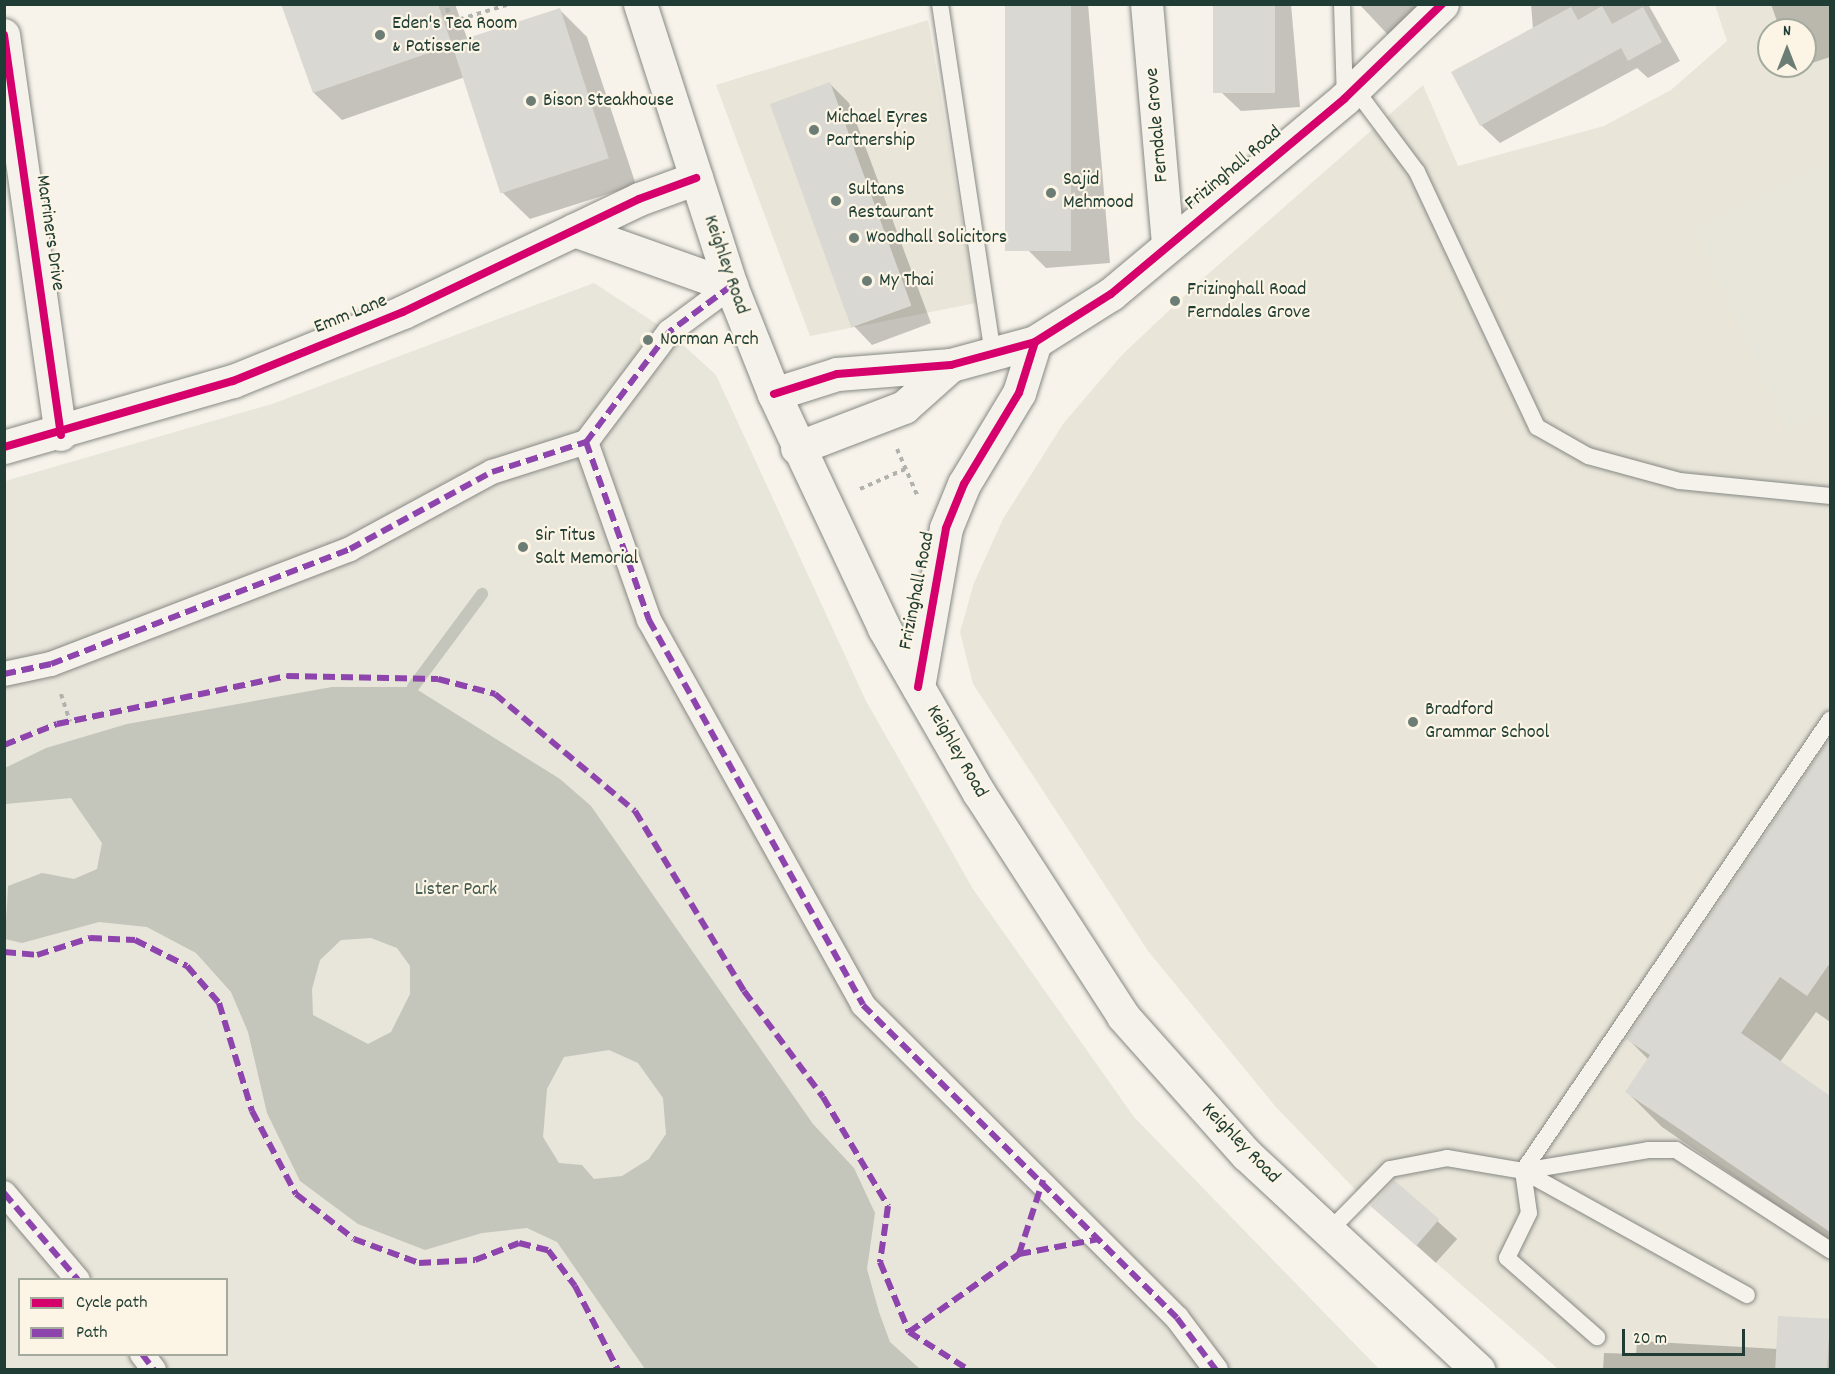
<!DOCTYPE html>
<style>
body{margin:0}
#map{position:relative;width:1835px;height:1374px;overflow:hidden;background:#f7f3ea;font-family:Dekko,sans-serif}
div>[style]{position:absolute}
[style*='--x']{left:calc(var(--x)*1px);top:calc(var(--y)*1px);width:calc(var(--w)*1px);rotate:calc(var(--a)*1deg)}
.built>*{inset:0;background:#e9e5d9}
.green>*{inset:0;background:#e8e5da}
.water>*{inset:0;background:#c4c6bb}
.shadow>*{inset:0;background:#0003;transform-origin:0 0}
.stream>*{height:12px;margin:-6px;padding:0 6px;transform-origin:6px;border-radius:6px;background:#c4c6bb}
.building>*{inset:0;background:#dad8d2;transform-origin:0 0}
.path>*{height:4px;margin-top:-2px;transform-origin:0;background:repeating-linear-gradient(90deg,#b0b2ad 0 4.5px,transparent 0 9px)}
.roads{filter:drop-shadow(0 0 2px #868984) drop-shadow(0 0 2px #868984)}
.service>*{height:16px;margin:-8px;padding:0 8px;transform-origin:8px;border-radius:8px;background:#f5f2ec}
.pedestrian>*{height:24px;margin:-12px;padding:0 12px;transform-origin:12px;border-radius:12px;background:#f5f2ec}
.minor>*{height:32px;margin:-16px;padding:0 16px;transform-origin:16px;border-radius:16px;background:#f5f2ec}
.tertiary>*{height:33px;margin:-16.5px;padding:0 16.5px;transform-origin:16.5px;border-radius:16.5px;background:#f5f2ec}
.trunk>*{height:33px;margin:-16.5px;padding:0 16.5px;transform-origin:16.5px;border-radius:16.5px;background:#f5f2ec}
.quiet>*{height:6px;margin-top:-3px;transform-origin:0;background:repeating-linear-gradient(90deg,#8e44ad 0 12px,transparent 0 18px)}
.cycleway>*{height:8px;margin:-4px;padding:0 4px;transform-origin:4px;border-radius:4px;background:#d6006c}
.dots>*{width:16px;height:16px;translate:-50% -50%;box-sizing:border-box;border:3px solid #fcf5e5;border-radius:50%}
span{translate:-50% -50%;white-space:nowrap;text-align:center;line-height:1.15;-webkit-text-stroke:4.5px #fcf5e5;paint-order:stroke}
.poi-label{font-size:20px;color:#1f3d34}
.left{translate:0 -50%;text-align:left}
.street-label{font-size:20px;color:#1f3d34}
.park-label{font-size:20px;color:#455c52}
.frame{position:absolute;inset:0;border:6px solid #1f3d34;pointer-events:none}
.legend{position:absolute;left:18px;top:1278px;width:210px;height:78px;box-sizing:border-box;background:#fcf5e5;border:2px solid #a4ab9e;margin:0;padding:8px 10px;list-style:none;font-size:18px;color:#1f3d34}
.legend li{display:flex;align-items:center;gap:12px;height:30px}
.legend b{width:30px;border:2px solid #a4ab9e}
.north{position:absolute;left:1757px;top:18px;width:60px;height:60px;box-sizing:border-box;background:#fcf5e5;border:2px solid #a4ab9e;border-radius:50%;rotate:0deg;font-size:16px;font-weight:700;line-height:24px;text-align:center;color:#1f3d34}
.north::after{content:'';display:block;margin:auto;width:21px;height:27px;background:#6b7d74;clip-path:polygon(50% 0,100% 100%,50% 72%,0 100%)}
.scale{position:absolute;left:1622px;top:1329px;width:123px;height:27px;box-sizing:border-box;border:3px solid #1f3d34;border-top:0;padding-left:8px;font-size:18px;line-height:21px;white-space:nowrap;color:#1f3d34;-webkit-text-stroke:4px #fcf5e5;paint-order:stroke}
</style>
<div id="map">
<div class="built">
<i style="clip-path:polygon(evenodd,1715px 5px,1830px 5px,1830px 1369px,1558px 1369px,1371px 1206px,1275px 1106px,1148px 951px,973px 684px,960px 632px,974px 583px,1003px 519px,1063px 424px,1121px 356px,1199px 282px,1423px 85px,1458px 166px,1604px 126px,1671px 90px,1727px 41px,1715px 5px,1769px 30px,1805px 30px,1805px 66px,1769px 66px,1769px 30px)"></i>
<i style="clip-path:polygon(928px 20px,976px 303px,810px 336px,716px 85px)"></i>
</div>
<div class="green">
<i style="clip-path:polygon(1830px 164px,1830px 412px,1787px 432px,1694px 227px)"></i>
<i style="clip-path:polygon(evenodd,594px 283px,669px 332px,716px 375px,866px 701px,973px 889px,1134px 1117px,1379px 1369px,5px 1370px,5px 481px,272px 404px,594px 283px,20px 1280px,226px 1280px,226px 1354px,20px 1354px,20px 1280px)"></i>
</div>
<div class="water">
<i style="clip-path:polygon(evenodd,332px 687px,413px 687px,560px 779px,591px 806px,813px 1124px,854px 1168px,875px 1213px,867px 1269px,879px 1312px,890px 1342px,920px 1369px,645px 1369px,557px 1242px,527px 1228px,482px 1233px,425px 1250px,358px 1224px,300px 1181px,267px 1113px,248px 1032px,231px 992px,196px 953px,147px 927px,99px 922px,22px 943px,5px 939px,8px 886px,42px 873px,74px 879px,97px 869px,102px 843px,71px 798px,5px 804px,5px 768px,46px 748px,127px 724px,332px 687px,371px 938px,397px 948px,410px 966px,410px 994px,391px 1032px,368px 1044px,313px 1015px,312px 989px,320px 960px,341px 940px,371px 938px,332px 687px,609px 1050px,638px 1063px,663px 1098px,666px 1134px,649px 1159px,622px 1176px,594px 1179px,582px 1165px,559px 1163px,543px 1137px,547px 1089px,564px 1057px,609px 1050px)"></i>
</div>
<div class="shadow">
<i style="clip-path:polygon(283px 4px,455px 4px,468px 41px,560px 10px,587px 37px,636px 185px,530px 219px,502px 192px,465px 77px,342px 120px,314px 93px)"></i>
<i style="clip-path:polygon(1007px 4px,1088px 4px,1110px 263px,1046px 268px,1027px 249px)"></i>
<i style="clip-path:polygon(1215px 4px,1291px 4px,1300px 107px,1241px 111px,1222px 93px)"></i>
<i style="clip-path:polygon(1359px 4px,1422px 4px,1391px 38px)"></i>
<i style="clip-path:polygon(1531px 4px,1648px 4px,1680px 61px,1648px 78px,1637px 68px,1500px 143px,1481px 125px,1533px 29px)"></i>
<i style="clip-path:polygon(1771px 4px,1830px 4px,1830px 57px,1809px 64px,1805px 30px,1780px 30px)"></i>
<i style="clip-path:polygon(830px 84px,849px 103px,931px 323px,872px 345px,854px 326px,772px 106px)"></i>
<i style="clip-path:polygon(1830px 738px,1830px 1022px,1816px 1012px,1780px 1062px,1830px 1098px,1830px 1242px,1662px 1127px,1627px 1092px,1649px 1060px,1628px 1039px)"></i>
<i style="left:1394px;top:1182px;width:85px;height:32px;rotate:42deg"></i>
<i style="clip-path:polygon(1780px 1318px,1830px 1321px,1830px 1370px,1603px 1370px,1604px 1353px,1636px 1354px,1637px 1341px,1778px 1349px)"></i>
</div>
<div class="stream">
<i style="--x:413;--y:687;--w:116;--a:-53.4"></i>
</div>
<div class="building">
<i style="clip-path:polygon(281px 4px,438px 4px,452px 45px,313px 93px)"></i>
<i style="left:1005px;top:4px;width:66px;height:247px"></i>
<i style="left:1213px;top:4px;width:62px;height:89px"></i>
<i style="clip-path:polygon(1602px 6px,1612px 24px,1643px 7px,1662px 42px,1628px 61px,1621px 48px,1480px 126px,1451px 72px,1571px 7px,1578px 20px)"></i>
<i style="left:560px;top:8px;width:158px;height:114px;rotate:72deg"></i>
<i style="left:830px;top:82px;width:238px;height:64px;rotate:70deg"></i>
<i style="clip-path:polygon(1830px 738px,1830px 963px,1807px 996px,1780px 977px,1741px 1033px,1830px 1096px,1830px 1232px,1625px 1092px,1650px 1055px,1626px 1039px)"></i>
<i style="left:1394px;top:1180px;width:60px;height:35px;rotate:41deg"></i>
<i style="left:1778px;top:1316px;width:52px;height:54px;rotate:3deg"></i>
</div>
<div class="path">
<i style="--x:446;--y:4;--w:11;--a:0"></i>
<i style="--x:447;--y:8;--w:15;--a:74"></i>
<i style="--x:451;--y:22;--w:62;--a:-17"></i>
<i style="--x:897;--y:449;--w:52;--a:66.4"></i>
<i style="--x:860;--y:489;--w:49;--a:-24"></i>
<i style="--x:61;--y:694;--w:29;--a:72"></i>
</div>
<div class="roads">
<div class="service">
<i style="--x:940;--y:4;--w:355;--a:81.4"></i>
<i style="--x:1342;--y:4;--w:93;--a:88.2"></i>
<i style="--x:1355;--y:89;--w:104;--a:53.2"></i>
<i style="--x:1417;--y:172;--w:282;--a:64.8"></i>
<i style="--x:1537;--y:427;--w:59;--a:29.6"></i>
<i style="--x:1588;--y:456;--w:95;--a:15.2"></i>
<i style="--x:1680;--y:481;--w:151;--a:5.7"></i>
<i style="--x:1523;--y:1171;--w:127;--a:-9.5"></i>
<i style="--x:1648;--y:1150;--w:28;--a:0"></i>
<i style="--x:1676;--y:1150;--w:184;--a:33"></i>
<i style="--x:1523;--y:1171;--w:256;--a:29"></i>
<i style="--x:1523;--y:1171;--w:42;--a:81.9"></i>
<i style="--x:1529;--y:1213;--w:50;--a:116.1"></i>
<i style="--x:1507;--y:1258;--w:120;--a:41.3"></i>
<i style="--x:1329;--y:1231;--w:87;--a:-45.5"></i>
<i style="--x:1390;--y:1169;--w:58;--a:-10.9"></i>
<i style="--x:1447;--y:1158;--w:77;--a:9.7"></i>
<i style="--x:1523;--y:1171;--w:546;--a:-55.76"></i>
</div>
<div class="pedestrian">
<i style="--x:731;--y:286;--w:77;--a:143.4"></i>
<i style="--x:669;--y:332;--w:138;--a:127"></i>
<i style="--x:586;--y:442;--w:189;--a:70.5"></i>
<i style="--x:649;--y:620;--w:440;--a:60.9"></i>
<i style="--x:863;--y:1005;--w:443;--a:44.9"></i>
<i style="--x:1177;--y:1318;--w:65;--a:53.1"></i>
<i style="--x:4;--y:674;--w:48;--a:-12"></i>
<i style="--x:51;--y:664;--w:320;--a:-21"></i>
<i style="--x:350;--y:549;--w:162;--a:-28.5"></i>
<i style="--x:492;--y:472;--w:99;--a:-17.7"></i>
<i style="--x:4;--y:1193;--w:114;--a:49.6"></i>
<i style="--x:142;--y:1354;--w:20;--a:53"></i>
</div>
<div class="minor">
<i style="--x:1147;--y:4;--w:243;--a:85"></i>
<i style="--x:4;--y:35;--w:404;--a:81.9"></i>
</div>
<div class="tertiary">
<i style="--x:774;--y:394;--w:66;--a:-17.6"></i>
<i style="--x:837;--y:374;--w:114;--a:-4.5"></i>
<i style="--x:951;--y:365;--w:87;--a:-15.3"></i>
<i style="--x:1035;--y:342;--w:90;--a:-32.3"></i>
<i style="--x:1111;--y:294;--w:305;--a:-39.9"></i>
<i style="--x:1345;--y:98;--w:135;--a:-44.1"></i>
<i style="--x:4;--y:447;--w:238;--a:-16.1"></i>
<i style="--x:233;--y:381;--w:183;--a:-22.1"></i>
<i style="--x:403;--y:312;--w:262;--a:-25.6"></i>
<i style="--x:639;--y:199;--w:61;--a:-20.2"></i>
<i style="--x:797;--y:448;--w:115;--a:-21"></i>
<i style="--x:904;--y:407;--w:63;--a:-41.8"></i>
<i style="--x:918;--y:687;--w:161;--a:-80"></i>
<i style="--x:946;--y:528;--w:48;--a:-67.8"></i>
<i style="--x:964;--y:484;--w:106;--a:-58.9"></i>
<i style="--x:1019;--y:393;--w:53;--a:-72.6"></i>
</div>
<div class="trunk">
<i style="--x:640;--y:4;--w:296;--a:72.1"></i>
<i style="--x:731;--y:286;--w:116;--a:68.3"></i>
<i style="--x:774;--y:394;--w:259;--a:64.8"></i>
<i style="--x:884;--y:628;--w:190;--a:60.1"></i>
<i style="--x:979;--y:793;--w:265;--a:57.1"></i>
<i style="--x:1123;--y:1016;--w:186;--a:48.3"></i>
<i style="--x:1247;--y:1155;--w:316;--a:42.9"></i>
<i style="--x:574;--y:230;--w:167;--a:19.6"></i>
</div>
</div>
<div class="quiet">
<i style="--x:731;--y:286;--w:77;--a:143.4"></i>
<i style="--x:669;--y:332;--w:138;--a:127"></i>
<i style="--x:586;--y:442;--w:189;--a:70.5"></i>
<i style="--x:649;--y:620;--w:440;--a:60.9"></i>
<i style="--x:863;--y:1005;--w:443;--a:44.9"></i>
<i style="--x:1177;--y:1318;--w:65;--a:53.1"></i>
<i style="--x:4;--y:674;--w:48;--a:-12"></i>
<i style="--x:51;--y:664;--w:320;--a:-21"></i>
<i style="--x:350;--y:549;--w:162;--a:-28.5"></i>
<i style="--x:492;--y:472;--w:99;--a:-17.7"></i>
<i style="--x:4;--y:745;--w:57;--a:-21.6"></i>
<i style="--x:57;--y:724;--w:235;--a:-11.8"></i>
<i style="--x:287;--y:676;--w:151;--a:1.1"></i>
<i style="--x:438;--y:679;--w:59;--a:14.7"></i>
<i style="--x:495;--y:694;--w:182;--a:39.9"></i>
<i style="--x:635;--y:811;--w:210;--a:58.8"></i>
<i style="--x:744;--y:991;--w:132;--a:53.3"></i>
<i style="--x:823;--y:1097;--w:127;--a:59.2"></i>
<i style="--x:888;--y:1206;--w:57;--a:98.1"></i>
<i style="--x:880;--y:1262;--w:76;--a:67.5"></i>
<i style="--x:909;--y:1332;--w:71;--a:32.3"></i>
<i style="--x:4;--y:952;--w:33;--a:5"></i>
<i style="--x:37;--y:955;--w:56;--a:-17.8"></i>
<i style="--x:90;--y:938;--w:45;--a:2.5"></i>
<i style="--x:135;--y:940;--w:58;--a:26.6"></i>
<i style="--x:187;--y:966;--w:49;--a:49.1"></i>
<i style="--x:219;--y:1003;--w:113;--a:73"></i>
<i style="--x:252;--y:1111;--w:94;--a:62.1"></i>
<i style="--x:296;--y:1194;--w:73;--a:37.8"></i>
<i style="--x:354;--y:1239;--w:69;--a:20.3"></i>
<i style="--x:419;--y:1263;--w:56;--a:-3.1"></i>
<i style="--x:475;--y:1260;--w:47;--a:-21.1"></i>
<i style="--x:519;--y:1243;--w:30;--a:14"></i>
<i style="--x:548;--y:1250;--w:45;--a:53.1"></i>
<i style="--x:575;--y:1286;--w:94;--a:62.9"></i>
<i style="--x:4;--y:1193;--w:114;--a:49.6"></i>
<i style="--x:1019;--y:1254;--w:81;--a:-10.6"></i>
<i style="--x:909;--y:1332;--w:135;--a:-35.3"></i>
<i style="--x:1019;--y:1254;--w:78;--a:-72"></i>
<i style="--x:142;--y:1354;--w:20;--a:53"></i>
</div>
<div class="cycleway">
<i style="--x:4;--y:35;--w:404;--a:81.9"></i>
<i style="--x:774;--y:394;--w:66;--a:-17.6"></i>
<i style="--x:837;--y:374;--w:114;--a:-4.5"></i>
<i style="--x:951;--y:365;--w:87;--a:-15.3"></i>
<i style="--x:1035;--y:342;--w:90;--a:-32.3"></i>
<i style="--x:1111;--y:294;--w:305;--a:-39.9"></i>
<i style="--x:1345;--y:98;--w:135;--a:-44.1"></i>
<i style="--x:4;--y:447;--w:238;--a:-16.1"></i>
<i style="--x:233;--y:381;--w:183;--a:-22.1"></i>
<i style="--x:403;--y:312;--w:262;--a:-25.6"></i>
<i style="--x:639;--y:199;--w:61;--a:-20.2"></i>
<i style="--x:918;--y:687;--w:161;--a:-80"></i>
<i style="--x:946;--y:528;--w:48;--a:-67.8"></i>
<i style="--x:964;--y:484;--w:106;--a:-58.9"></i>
<i style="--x:1019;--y:393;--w:53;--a:-72.6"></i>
</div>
<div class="dots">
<i style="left:380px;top:35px;background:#6b7d74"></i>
<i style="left:531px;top:101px;background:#6b7d74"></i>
<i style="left:814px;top:130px;background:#6b7d74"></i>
<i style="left:1051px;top:193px;background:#6b7d74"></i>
<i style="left:836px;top:201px;background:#6b7d74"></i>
<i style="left:854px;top:238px;background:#6b7d74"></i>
<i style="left:867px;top:281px;background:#6b7d74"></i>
<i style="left:1175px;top:301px;background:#6b7d74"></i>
<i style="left:648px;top:340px;background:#6b7d74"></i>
<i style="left:523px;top:547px;background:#6b7d74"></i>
<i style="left:1413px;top:722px;background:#6b7d74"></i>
</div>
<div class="poi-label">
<span class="left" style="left:392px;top:36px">Eden's Tea Room<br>&amp; Patisserie</span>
<span class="left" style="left:543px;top:101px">Bison Steakhouse</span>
<span class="left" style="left:826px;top:130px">Michael Eyres<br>Partnership</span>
<span class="left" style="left:1063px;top:192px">Sajid<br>Mehmood</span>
<span class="left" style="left:848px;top:202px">Sultans<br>Restaurant</span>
<span class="left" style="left:866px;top:238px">Woodhall Solicitors</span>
<span class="left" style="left:879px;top:281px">My Thai</span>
<span class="left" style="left:1187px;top:302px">Frizinghall Road<br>Ferndales Grove</span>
<span class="left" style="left:660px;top:340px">Norman Arch</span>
<span class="left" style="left:535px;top:548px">Sir Titus<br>Salt Memorial</span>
<span class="left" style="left:1425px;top:722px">Bradford<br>Grammar School</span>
</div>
<div class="street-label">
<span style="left:1158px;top:125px;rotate:-95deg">Ferndale Grove</span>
<span style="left:1234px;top:169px;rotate:-40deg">Frizinghall Road</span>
<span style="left:49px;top:233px;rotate:82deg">Marriners Drive</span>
<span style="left:725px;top:265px;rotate:71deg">Keighley Road</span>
<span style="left:351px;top:315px;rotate:-22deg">Emm Lane</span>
<span style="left:918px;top:591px;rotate:-79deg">Frizinghall Road</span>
<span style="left:956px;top:752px;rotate:60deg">Keighley Road</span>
<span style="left:1240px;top:1144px;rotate:46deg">Keighley Road</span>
</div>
<div class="park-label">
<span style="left:456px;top:890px">Lister Park</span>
</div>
<div class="frame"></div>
<ul class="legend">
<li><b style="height:8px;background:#d6006c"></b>Cycle path</li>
<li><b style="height:8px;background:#8e44ad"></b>Path</li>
</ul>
<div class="north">N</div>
<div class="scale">20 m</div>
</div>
